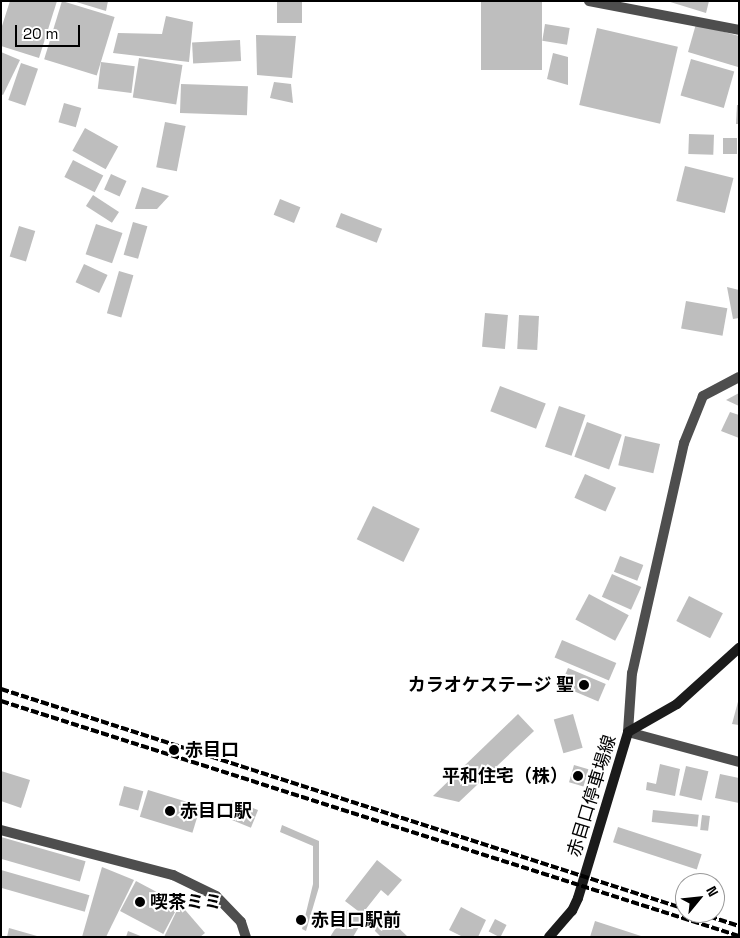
<!DOCTYPE html>
<meta charset="utf-8">
<style>
body{margin:0}
#map{position:relative;width:740px;height:938px;overflow:hidden;background:#fff;font-family:"Space Grotesk","Noto Sans JP",sans-serif}
div>[style]{position:absolute}
[style*='--x']{left:calc(var(--x)*1px);top:calc(var(--y)*1px);width:calc(var(--w)*1px);rotate:calc(var(--a)*1deg)}
.building>*{inset:0;background:#bebebe;transform-origin:0 0}
.street>*{height:10px;margin:-5px;padding:0 5px;transform-origin:5px;border-radius:5px;background:#4e4e4e}
.secondary>*{height:10px;margin:-5px;padding:0 5px;transform-origin:5px;border-radius:5px;background:#1b1b1b}
.rail>*{height:4px;margin-top:-2px;transform-origin:0;background:repeating-linear-gradient(90deg,#000 0 8px,transparent 0 10.5px)}
.dots>*{width:14px;height:14px;translate:-50% -50%;box-sizing:border-box;border:2px solid #fff;border-radius:50%}
span{translate:-50% -50%;white-space:nowrap;text-align:center;line-height:1.15;-webkit-text-stroke:4px #fff;paint-order:stroke}
.poi-label{font-size:18px;color:#000;font-weight:700}
.right{translate:-100% -50%;text-align:right}
.left{translate:0 -50%;text-align:left}
.street-label{font-size:18px;color:#000}
.frame{position:absolute;inset:0;border:2px solid #000;pointer-events:none}
.north{position:absolute;left:675px;top:873px;width:50px;height:50px;box-sizing:border-box;background:#fff;border:1px solid #999;border-radius:50%;rotate:62deg;font-size:14px;font-weight:700;line-height:20px;text-align:center;color:#000}
.north::after{content:'';display:block;margin:auto;width:18px;height:22px;background:#000;clip-path:polygon(50% 0,100% 100%,50% 72%,0 100%)}
.scale{position:absolute;left:15px;top:25px;width:65px;height:22px;box-sizing:border-box;border:2px solid #000;border-top:0;padding-left:6px;font-size:15px;line-height:18px;white-space:nowrap;color:#000;-webkit-text-stroke:4px #fff;paint-order:stroke}
</style>
<div id="map">
<div class="building">
<i style="clip-path:polygon(10px 1px,57px 1px,39px 58px,1px 46px,1px 29px)"></i>
<i style="left:62px;top:1px;width:55px;height:61px;rotate:17deg"></i>
<i style="clip-path:polygon(73px 1px,108px 1px,106px 11px)"></i>
<i style="left:277px;top:1px;width:25px;height:22px"></i>
<i style="left:481px;top:1px;width:61px;height:69px"></i>
<i style="clip-path:polygon(667px 1px,709px 1px,706px 13px)"></i>
<i style="clip-path:polygon(166px 16px,193px 22px,189px 62px,113px 53px,118px 33px,162px 34px)"></i>
<i style="left:545px;top:24px;width:25px;height:17px;rotate:9deg"></i>
<i style="clip-path:polygon(696px 24px,739px 36px,738px 67px,688px 52px)"></i>
<i style="left:597px;top:28px;width:83px;height:79px;rotate:13deg"></i>
<i style="clip-path:polygon(256px 35px,296px 36px,292px 78px,257px 75px)"></i>
<i style="left:240px;top:40px;width:21px;height:48px;rotate:87deg"></i>
<i style="clip-path:polygon(1px 52px,20px 60px,3px 95px,1px 94px)"></i>
<i style="clip-path:polygon(553px 53px,568px 57px,568px 85px,547px 79px)"></i>
<i style="left:139px;top:58px;width:44px;height:40px;rotate:9deg"></i>
<i style="left:691px;top:59px;width:45px;height:38px;rotate:16deg"></i>
<i style="left:101px;top:62px;width:34px;height:27px;rotate:7deg"></i>
<i style="left:21px;top:63px;width:18px;height:39px;rotate:19deg"></i>
<i style="clip-path:polygon(274px 82px,291px 84px,293px 103px,270px 98px)"></i>
<i style="left:181px;top:84px;width:67px;height:29px;rotate:2deg"></i>
<i style="left:64px;top:103px;width:18px;height:20px;rotate:16deg"></i>
<i style="clip-path:polygon(737px 105px,739px 105px,739px 124px,736px 124px)"></i>
<i style="left:165px;top:122px;width:21px;height:46px;rotate:11deg"></i>
<i style="left:85px;top:128px;width:38px;height:26px;rotate:29deg"></i>
<i style="left:689px;top:134px;width:25px;height:20px;rotate:2deg"></i>
<i style="left:723px;top:138px;width:14px;height:16px"></i>
<i style="left:73px;top:160px;width:34px;height:19px;rotate:27deg"></i>
<i style="left:685px;top:166px;width:50px;height:36px;rotate:14deg"></i>
<i style="left:111px;top:174px;width:17px;height:17px;rotate:24deg"></i>
<i style="clip-path:polygon(142px 187px,169px 196px,157px 209px,135px 209px)"></i>
<i style="left:93px;top:195px;width:31px;height:13px;rotate:33deg"></i>
<i style="left:280px;top:199px;width:22px;height:17px;rotate:22deg"></i>
<i style="left:341px;top:213px;width:44px;height:15px;rotate:21deg"></i>
<i style="left:133px;top:222px;width:15px;height:34px;rotate:16deg"></i>
<i style="left:96px;top:224px;width:28px;height:32px;rotate:19deg"></i>
<i style="left:19px;top:226px;width:17px;height:32px;rotate:17deg"></i>
<i style="left:84px;top:264px;width:26px;height:20px;rotate:25deg"></i>
<i style="left:119px;top:271px;width:15px;height:44px;rotate:16deg"></i>
<i style="clip-path:polygon(727px 287px,739px 290px,739px 318px,733px 319px)"></i>
<i style="left:686px;top:301px;width:42px;height:28px;rotate:10deg"></i>
<i style="left:485px;top:313px;width:23px;height:34px;rotate:5deg"></i>
<i style="left:519px;top:315px;width:20px;height:34px;rotate:3deg"></i>
<i style="left:500px;top:386px;width:49px;height:27px;rotate:21deg"></i>
<i style="clip-path:polygon(739px 393px,739px 406px,726px 400px)"></i>
<i style="left:559px;top:406px;width:28px;height:43px;rotate:19deg"></i>
<i style="clip-path:polygon(730px 412px,739px 415px,739px 438px,721px 431px)"></i>
<i style="left:587px;top:422px;width:37px;height:37px;rotate:20deg"></i>
<i style="left:625px;top:436px;width:36px;height:30px;rotate:13deg"></i>
<i style="left:585px;top:474px;width:34px;height:26px;rotate:24deg"></i>
<i style="left:373px;top:506px;width:52px;height:37px;rotate:26deg"></i>
<i style="left:620px;top:556px;width:25px;height:17px;rotate:21deg"></i>
<i style="left:612px;top:574px;width:32px;height:25px;rotate:24deg"></i>
<i style="left:589px;top:594px;width:45px;height:29px;rotate:28deg"></i>
<i style="left:689px;top:596px;width:38px;height:28px;rotate:27deg"></i>
<i style="left:562px;top:640px;width:59px;height:19px;rotate:23deg"></i>
<i style="left:568px;top:668px;width:41px;height:19px;rotate:23deg"></i>
<i style="clip-path:polygon(739px 698px,739px 725px,732px 724px)"></i>
<i style="clip-path:polygon(518px 714px,534px 731px,459px 802px,433px 796px)"></i>
<i style="left:573px;top:714px;width:35px;height:20px;rotate:74deg"></i>
<i style="clip-path:polygon(660px 764px,680px 769px,675px 796px,646px 790px,647px 782px,656px 784px)"></i>
<i style="left:574px;top:765px;width:15px;height:18px;rotate:16deg"></i>
<i style="left:686px;top:766px;width:23px;height:30px;rotate:13deg"></i>
<i style="clip-path:polygon(1px 771px,30px 780px,21px 808px,1px 801px)"></i>
<i style="clip-path:polygon(720px 774px,739px 778px,739px 803px,715px 798px)"></i>
<i style="left:124px;top:786px;width:20px;height:20px;rotate:15deg"></i>
<i style="left:148px;top:790px;width:55px;height:28px;rotate:17deg"></i>
<i style="left:233px;top:800px;width:27px;height:19px;rotate:22deg"></i>
<i style="left:653px;top:810px;width:46px;height:12px;rotate:6deg"></i>
<i style="left:702px;top:815px;width:8px;height:15px;rotate:7deg"></i>
<i style="clip-path:polygon(282px 825px,319px 841px,319px 887px,306px 931px,302px 929px,313px 884px,313px 846px,280px 832px)"></i>
<i style="left:618px;top:827px;width:88px;height:16px;rotate:18deg"></i>
<i style="left:1px;top:837px;width:88px;height:21px;rotate:16deg"></i>
<i style="clip-path:polygon(377px 860px,402px 880px,388px 896px,381px 890px,362px 914px,345px 901px)"></i>
<i style="clip-path:polygon(102px 867px,134px 880px,106px 937px,82px 937px)"></i>
<i style="left:1px;top:870px;width:92px;height:17px;rotate:16deg"></i>
<i style="left:136px;top:881px;width:49px;height:34px;rotate:28deg"></i>
<i style="clip-path:polygon(180px 904px,205px 933px,200px 937px,164px 937px)"></i>
<i style="clip-path:polygon(461px 907px,486px 920px,478px 937px,463px 937px,449px 930px)"></i>
<i style="clip-path:polygon(347px 910px,363px 920px,353px 937px,330px 937px)"></i>
<i style="clip-path:polygon(386px 916px,408px 937px,381px 937px,374px 930px)"></i>
<i style="left:495px;top:919px;width:13px;height:14px;rotate:27deg"></i>
<i style="clip-path:polygon(595px 921px,641px 936px,640px 937px,590px 937px)"></i>
<i style="clip-path:polygon(9px 928px,37px 936px,37px 937px,7px 937px)"></i>
<i style="clip-path:polygon(128px 931px,143px 937px,126px 937px)"></i>
</div>
<div class="street">
<i style="--x:589;--y:1;--w:153;--a:10.9"></i>
<i style="--x:739;--y:377;--w:41;--a:152.2"></i>
<i style="--x:703;--y:396;--w:51;--a:112"></i>
<i style="--x:684;--y:443;--w:236;--a:102.7"></i>
<i style="--x:632;--y:673;--w:59;--a:93.9"></i>
<i style="--x:628;--y:732;--w:115;--a:15.1"></i>
<i style="--x:1;--y:830;--w:178;--a:14.7"></i>
<i style="--x:173;--y:875;--w:48;--a:26"></i>
<i style="--x:216;--y:896;--w:36;--a:46"></i>
<i style="--x:241;--y:922;--w:16;--a:72"></i>
</div>
<div class="secondary">
<i style="--x:549;--y:937;--w:35;--a:-49"></i>
<i style="--x:572;--y:911;--w:14;--a:-65"></i>
<i style="--x:578;--y:898;--w:173;--a:-73.2"></i>
<i style="--x:628;--y:732;--w:56;--a:-29.7"></i>
<i style="--x:677;--y:704;--w:84;--a:-42.1"></i>
</div>
<div class="rail">
<i style="--x:1;--y:689;--w:719;--a:17.83"></i>
<i style="--x:1;--y:701;--w:775;--a:17.66"></i>
<i style="--x:699;--y:913;--w:42;--a:18"></i>
</div>
<div class="dots">
<i style="left:584px;top:685px;background:#000"></i>
<i style="left:174px;top:750px;background:#000"></i>
<i style="left:578px;top:776px;background:#000"></i>
<i style="left:170px;top:811px;background:#000"></i>
<i style="left:140px;top:902px;background:#000"></i>
<i style="left:301px;top:920px;background:#000"></i>
</div>
<div class="poi-label">
<span class="right" style="left:574px;top:685px">カラオケステージ 聖</span>
<span class="left" style="left:185px;top:750px">赤目口</span>
<span class="right" style="left:568px;top:776px">平和住宅（株）</span>
<span class="left" style="left:180px;top:811px">赤目口駅</span>
<span class="left" style="left:150px;top:902px">喫茶ミミ</span>
<span class="left" style="left:311px;top:920px">赤目口駅前</span>
</div>
<div class="street-label">
<span style="left:592px;top:796px;rotate:-73deg">赤目口停車場線</span>
</div>
<div class="frame"></div>
<div class="north">N</div>
<div class="scale">20 m</div>
</div>
